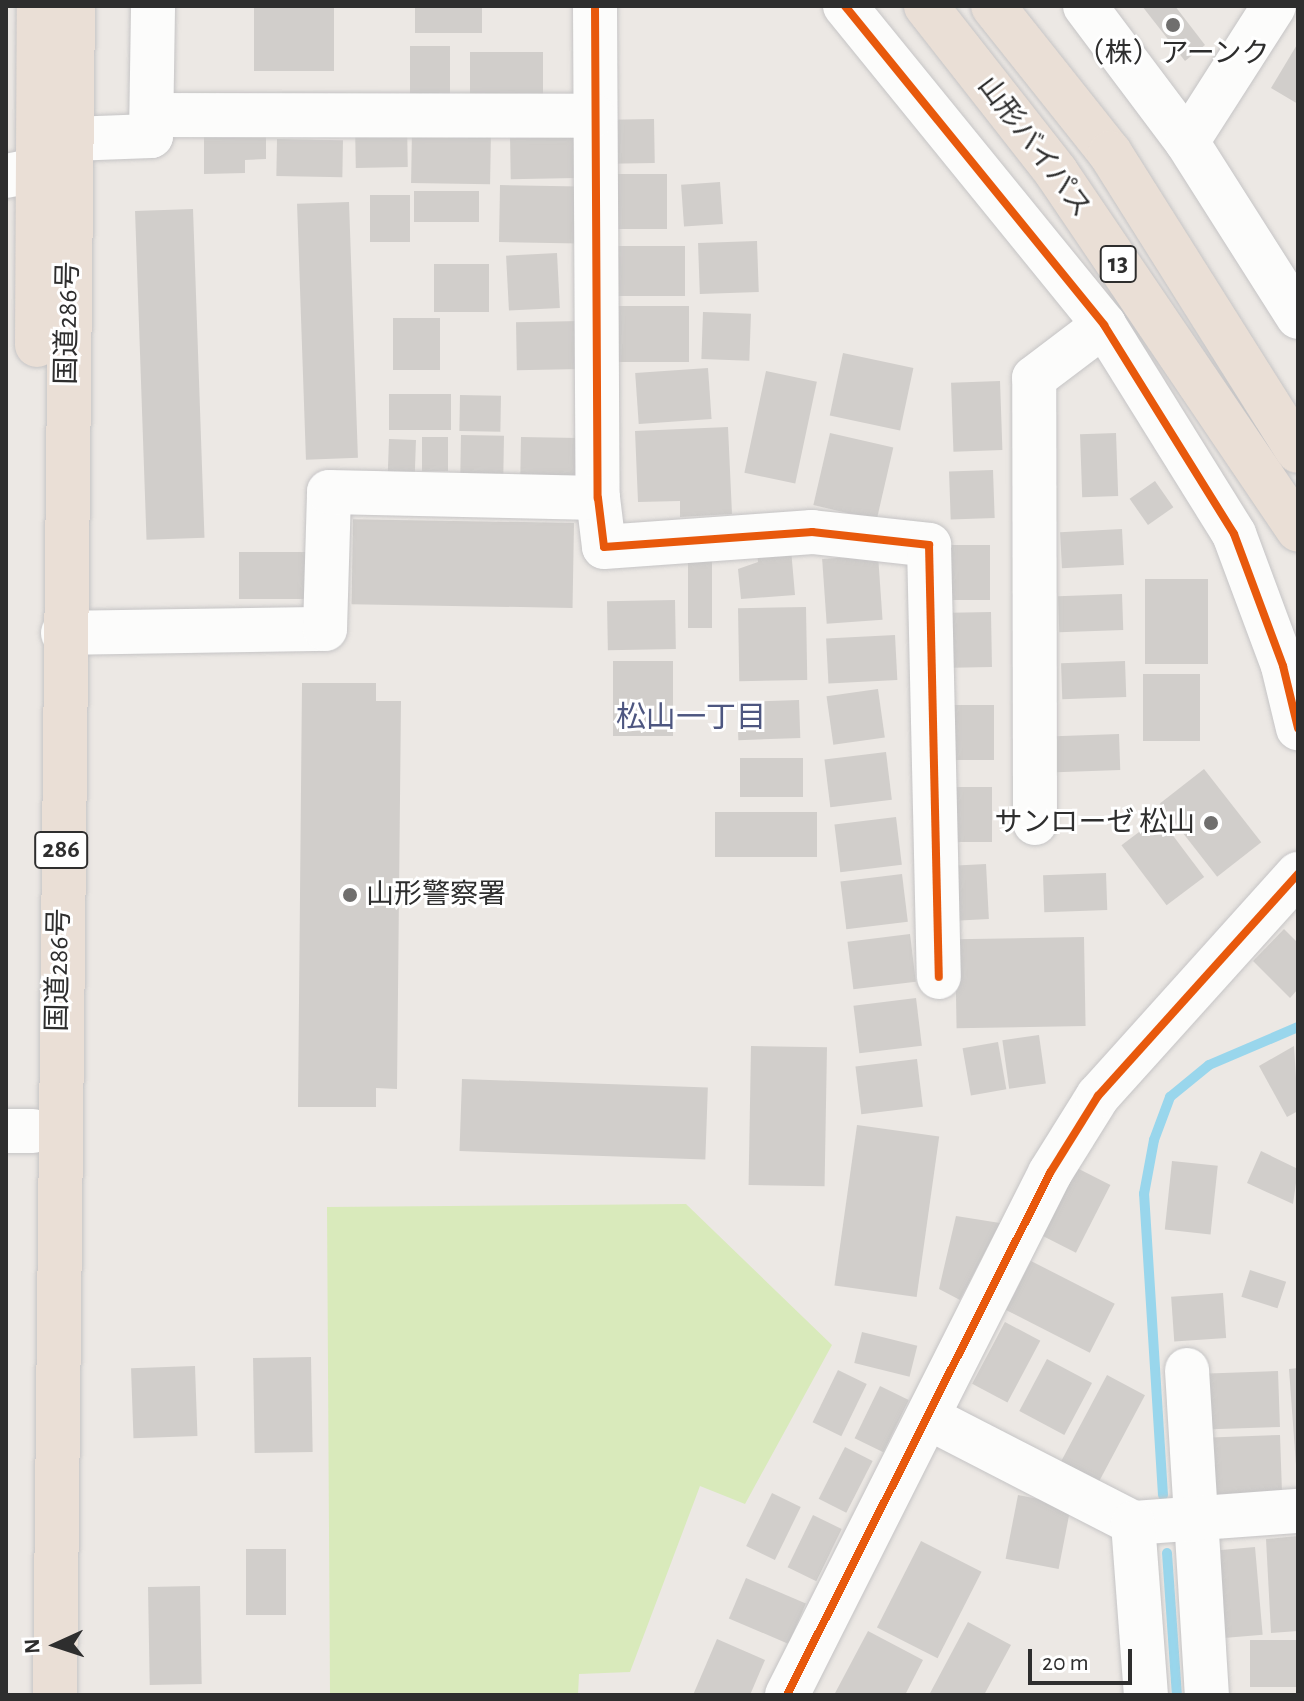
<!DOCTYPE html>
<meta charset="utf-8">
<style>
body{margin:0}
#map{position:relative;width:1304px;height:1701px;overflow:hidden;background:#ece8e4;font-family:"Alegreya Sans","Noto Sans JP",sans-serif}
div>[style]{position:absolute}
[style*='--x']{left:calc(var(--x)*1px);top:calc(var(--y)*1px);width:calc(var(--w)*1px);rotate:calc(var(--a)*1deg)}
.pitch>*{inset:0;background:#d9eabb}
.stream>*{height:10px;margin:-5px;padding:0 5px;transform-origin:5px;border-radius:5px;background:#99d6ec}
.building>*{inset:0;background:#d1cecb;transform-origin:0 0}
.roads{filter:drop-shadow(0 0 2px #c5c4c5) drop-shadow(0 0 2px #c5c4c5)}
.minor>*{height:44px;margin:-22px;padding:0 22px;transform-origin:22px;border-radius:22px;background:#fcfcfb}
.highway>*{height:44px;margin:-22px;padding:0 22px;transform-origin:22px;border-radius:22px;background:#eadfd6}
.cycleway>*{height:8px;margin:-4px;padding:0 4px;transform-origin:4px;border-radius:4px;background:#e8590c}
.dots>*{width:22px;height:22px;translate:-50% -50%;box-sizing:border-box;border:4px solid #fff;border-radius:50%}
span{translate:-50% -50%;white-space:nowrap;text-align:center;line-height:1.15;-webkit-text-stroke:6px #fff;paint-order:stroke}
.shield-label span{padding:2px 6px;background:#fff;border:2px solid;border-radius:6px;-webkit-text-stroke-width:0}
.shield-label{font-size:26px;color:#2e2e2e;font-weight:700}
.poi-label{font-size:28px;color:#2e2e2e}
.right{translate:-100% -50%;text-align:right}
.left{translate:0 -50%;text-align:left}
.street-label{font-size:28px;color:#2e2e2e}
.neighbourhood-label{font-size:30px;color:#4d5680}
.frame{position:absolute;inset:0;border:8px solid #2e2e2e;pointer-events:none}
.north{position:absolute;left:16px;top:1605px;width:80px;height:80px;-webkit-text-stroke:6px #fff;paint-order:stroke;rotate:267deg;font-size:22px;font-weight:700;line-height:32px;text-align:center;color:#2e2e2e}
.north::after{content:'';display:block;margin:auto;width:28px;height:36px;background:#2e2e2e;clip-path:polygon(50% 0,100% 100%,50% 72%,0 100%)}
.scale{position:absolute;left:1028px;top:1649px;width:104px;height:36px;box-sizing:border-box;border:4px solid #2e2e2e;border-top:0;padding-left:10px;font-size:24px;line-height:28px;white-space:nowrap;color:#2e2e2e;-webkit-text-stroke:6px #fff;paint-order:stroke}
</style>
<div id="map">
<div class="pitch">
<i style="clip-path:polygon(686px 1204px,832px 1345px,745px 1504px,700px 1486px,630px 1672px,579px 1674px,578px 1695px,330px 1695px,327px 1207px)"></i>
</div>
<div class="stream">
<i style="--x:1163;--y:1495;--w:302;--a:-93.6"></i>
<i style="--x:1144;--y:1194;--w:55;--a:-79.5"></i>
<i style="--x:1154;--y:1140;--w:46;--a:-69.6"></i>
<i style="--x:1170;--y:1097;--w:50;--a:-39.4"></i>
<i style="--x:1209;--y:1065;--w:97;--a:-23.1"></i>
<i style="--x:1167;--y:1553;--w:142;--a:86"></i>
</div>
<div class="building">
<i style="left:254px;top:6px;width:80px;height:65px"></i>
<i style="left:415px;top:6px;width:67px;height:27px"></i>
<i style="clip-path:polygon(1142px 6px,1175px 6px,1205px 45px,1185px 61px)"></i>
<i style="clip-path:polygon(1298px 43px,1298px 104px,1271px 88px)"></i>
<i style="left:410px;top:46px;width:40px;height:57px"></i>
<i style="left:470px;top:52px;width:73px;height:50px"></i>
<i style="left:654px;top:119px;width:44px;height:45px;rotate:89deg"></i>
<i style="left:407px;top:122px;width:45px;height:52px;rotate:89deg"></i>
<i style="clip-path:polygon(266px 123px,266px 159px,245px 160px,245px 173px,204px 174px,204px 124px)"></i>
<i style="left:412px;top:130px;width:79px;height:53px;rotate:1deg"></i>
<i style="left:575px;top:135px;width:43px;height:65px;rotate:89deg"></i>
<i style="left:277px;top:139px;width:66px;height:37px;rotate:1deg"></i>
<i style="left:618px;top:174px;width:49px;height:55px"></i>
<i style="left:720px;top:182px;width:42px;height:39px;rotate:86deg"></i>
<i style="left:500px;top:185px;width:80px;height:57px;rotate:1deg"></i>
<i style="left:479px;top:191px;width:31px;height:65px;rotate:90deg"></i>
<i style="left:370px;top:195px;width:40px;height:47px"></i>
<i style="left:349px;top:202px;width:256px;height:52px;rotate:88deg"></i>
<i style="left:193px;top:209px;width:329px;height:58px;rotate:88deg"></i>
<i style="left:757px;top:241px;width:51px;height:59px;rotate:88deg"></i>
<i style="left:611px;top:246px;width:74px;height:50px"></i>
<i style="left:557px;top:253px;width:55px;height:51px;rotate:87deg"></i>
<i style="left:489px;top:264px;width:48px;height:55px;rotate:90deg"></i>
<i style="left:689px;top:306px;width:56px;height:76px;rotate:90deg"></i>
<i style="left:703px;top:312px;width:48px;height:47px;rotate:2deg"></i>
<i style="left:393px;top:318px;width:47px;height:52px"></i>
<i style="left:581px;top:321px;width:48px;height:65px;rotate:89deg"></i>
<i style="left:843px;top:353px;width:72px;height:64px;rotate:12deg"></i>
<i style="left:708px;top:368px;width:51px;height:73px;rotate:86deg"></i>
<i style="left:766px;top:371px;width:52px;height:104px;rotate:12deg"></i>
<i style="left:1000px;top:381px;width:69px;height:49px;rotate:88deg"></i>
<i style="left:389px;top:394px;width:62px;height:36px"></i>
<i style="left:460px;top:395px;width:41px;height:36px;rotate:1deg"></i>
<i style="clip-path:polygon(728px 427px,732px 514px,680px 517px,680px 501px,638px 502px,635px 431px)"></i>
<i style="left:830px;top:433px;width:65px;height:74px;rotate:13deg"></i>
<i style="left:1116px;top:433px;width:63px;height:36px;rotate:88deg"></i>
<i style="left:461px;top:435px;width:43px;height:43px;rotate:1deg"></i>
<i style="left:422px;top:437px;width:26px;height:34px"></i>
<i style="left:521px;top:437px;width:58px;height:44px;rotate:1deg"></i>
<i style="left:389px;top:439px;width:27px;height:35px;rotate:2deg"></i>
<i style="left:993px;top:470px;width:48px;height:44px;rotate:88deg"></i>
<i style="left:1155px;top:481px;width:32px;height:31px;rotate:55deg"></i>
<i style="left:574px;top:523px;width:85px;height:221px;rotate:91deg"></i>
<i style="left:1122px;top:529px;width:36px;height:62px;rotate:87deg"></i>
<i style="left:990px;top:545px;width:55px;height:41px;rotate:90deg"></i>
<i style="clip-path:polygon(791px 549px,795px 595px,741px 599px,738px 569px,758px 562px,757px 551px)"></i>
<i style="left:308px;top:552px;width:47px;height:69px;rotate:90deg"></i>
<i style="left:878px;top:555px;width:65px;height:56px;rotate:86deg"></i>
<i style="left:688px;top:558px;width:24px;height:70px"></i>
<i style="left:1145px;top:579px;width:63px;height:85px"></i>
<i style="left:1122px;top:594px;width:36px;height:64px;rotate:88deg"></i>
<i style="left:675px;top:600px;width:49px;height:68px;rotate:89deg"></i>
<i style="left:806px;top:607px;width:73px;height:68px;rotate:89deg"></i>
<i style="left:991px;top:612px;width:55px;height:40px;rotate:89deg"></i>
<i style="left:895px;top:635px;width:45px;height:69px;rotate:87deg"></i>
<i style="left:613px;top:661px;width:60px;height:75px"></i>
<i style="left:1125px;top:661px;width:36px;height:64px;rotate:88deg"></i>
<i style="left:1143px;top:674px;width:57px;height:67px"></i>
<i style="clip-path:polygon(302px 683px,376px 683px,376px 701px,401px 701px,397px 1089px,376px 1088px,376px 1107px,298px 1107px)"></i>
<i style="left:878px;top:689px;width:49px;height:52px;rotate:82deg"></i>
<i style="left:799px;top:700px;width:38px;height:62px;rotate:88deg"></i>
<i style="left:953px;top:705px;width:41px;height:55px"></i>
<i style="left:1119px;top:734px;width:36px;height:64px;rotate:88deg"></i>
<i style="left:886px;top:752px;width:48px;height:62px;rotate:83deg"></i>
<i style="left:740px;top:758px;width:63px;height:39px"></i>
<i style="left:1204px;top:769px;width:93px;height:56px;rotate:52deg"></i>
<i style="left:952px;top:787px;width:40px;height:55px"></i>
<i style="left:715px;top:812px;width:102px;height:45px"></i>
<i style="left:896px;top:817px;width:48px;height:62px;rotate:83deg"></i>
<i style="left:1159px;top:817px;width:75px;height:47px;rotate:53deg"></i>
<i style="left:986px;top:864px;width:55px;height:39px;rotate:87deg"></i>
<i style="left:1106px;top:873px;width:37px;height:63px;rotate:88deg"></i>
<i style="left:902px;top:874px;width:48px;height:62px;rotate:83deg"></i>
<i style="clip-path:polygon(1284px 929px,1298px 943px,1298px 989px,1290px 998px,1253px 961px)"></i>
<i style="left:910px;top:934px;width:48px;height:63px;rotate:83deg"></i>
<i style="left:1084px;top:937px;width:89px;height:129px;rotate:89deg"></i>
<i style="left:916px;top:998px;width:48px;height:63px;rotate:83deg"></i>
<i style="left:1039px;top:1035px;width:49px;height:37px;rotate:82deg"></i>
<i style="left:998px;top:1042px;width:48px;height:36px;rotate:80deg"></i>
<i style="left:751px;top:1046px;width:76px;height:139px;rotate:1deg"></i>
<i style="clip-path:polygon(1294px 1046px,1298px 1111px,1287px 1117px,1259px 1066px)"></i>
<i style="left:917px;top:1059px;width:48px;height:62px;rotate:83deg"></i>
<i style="left:462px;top:1079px;width:246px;height:72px;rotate:2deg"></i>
<i style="left:857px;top:1125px;width:83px;height:162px;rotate:8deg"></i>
<i style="clip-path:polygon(1261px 1151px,1298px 1169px,1293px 1204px,1247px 1183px)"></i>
<i style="left:1172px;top:1161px;width:46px;height:69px;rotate:6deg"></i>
<i style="left:1073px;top:1166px;width:42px;height:76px;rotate:27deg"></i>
<i style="clip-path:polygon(956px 1216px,1000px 1223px,960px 1300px,939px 1289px)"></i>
<i style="left:1031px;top:1261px;width:94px;height:55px;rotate:27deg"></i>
<i style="left:1250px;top:1270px;width:38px;height:28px;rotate:18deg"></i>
<i style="left:1223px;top:1293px;width:45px;height:52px;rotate:86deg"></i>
<i style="left:1005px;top:1322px;width:40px;height:70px;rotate:28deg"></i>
<i style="left:862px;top:1332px;width:57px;height:32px;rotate:14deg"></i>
<i style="left:311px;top:1357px;width:95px;height:58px;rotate:89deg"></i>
<i style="left:1047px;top:1359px;width:51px;height:59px;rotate:28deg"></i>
<i style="left:195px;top:1366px;width:70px;height:64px;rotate:88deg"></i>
<i style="clip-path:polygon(1298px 1368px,1298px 1464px,1296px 1465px,1289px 1369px)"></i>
<i style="left:838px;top:1370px;width:32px;height:58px;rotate:26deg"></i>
<i style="left:1278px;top:1371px;width:56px;height:69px;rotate:88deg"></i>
<i style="left:1107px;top:1375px;width:43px;height:99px;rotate:28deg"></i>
<i style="left:880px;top:1386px;width:32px;height:58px;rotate:26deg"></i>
<i style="left:1280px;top:1435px;width:57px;height:69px;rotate:88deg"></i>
<i style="left:845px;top:1447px;width:31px;height:58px;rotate:27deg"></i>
<i style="left:772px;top:1493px;width:32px;height:59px;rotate:26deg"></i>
<i style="left:1018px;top:1495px;width:54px;height:65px;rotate:11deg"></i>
<i style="left:813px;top:1515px;width:32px;height:58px;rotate:26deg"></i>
<i style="clip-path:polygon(1298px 1536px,1298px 1631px,1271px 1633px,1266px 1539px)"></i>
<i style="left:921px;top:1541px;width:68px;height:97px;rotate:27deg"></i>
<i style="left:1255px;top:1547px;width:88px;height:45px;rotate:85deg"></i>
<i style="left:246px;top:1549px;width:40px;height:66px"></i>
<i style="left:746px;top:1578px;width:65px;height:44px;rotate:23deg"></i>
<i style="left:200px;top:1586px;width:98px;height:52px;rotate:89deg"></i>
<i style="clip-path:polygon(968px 1622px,1011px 1645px,984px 1695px,929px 1695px)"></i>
<i style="clip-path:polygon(868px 1631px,923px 1660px,905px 1695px,834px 1695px)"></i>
<i style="clip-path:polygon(717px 1639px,765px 1660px,750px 1695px,693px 1695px)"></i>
<i style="left:1298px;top:1640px;width:47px;height:48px;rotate:90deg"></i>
</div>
<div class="roads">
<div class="minor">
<i style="--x:595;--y:6;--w:492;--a:89.7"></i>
<i style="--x:598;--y:498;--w:49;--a:83"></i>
<i style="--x:604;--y:547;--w:209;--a:-4.1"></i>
<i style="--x:812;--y:532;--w:118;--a:6.3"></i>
<i style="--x:929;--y:545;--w:432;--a:88.7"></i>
<i style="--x:845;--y:6;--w:411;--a:50.9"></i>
<i style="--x:1104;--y:325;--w:246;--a:58.1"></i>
<i style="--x:1234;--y:534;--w:141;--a:69.6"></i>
<i style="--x:1283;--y:666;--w:64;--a:76.4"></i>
<i style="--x:1085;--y:6;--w:170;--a:53.1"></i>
<i style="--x:1187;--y:142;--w:207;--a:57.6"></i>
<i style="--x:152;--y:115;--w:441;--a:0.1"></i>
<i style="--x:71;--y:139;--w:80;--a:-2.1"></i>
<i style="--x:151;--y:136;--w:130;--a:-89.1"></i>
<i style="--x:1187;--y:142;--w:161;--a:-57.4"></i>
<i style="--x:6;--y:176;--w:33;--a:-11"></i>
<i style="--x:63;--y:633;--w:262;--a:-0.9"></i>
<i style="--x:325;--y:629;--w:137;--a:-88.3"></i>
<i style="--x:329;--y:492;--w:269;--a:1.3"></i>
<i style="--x:1035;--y:823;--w:445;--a:-90.1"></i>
<i style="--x:1034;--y:378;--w:88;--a:-37.1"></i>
<i style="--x:6;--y:1131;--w:27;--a:0"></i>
<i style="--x:1187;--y:1370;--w:326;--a:86.5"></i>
<i style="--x:929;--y:1418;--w:229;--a:27.2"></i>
<i style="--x:1133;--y:1523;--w:165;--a:-4.2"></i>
<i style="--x:1133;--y:1523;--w:172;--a:85.7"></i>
<i style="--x:787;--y:1695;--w:585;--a:-63.26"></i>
<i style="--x:1050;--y:1173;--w:91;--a:-58.1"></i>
<i style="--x:1098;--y:1096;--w:299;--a:-48"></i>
</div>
<div class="highway">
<i style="--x:926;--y:6;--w:211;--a:51.9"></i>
<i style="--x:1056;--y:172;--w:432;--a:55.9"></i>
<i style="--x:993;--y:6;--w:188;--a:51.5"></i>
<i style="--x:1110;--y:153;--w:352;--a:57.8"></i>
<i style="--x:37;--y:345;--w:339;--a:-89.7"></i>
<i style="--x:55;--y:1695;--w:1689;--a:-89.39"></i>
</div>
</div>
<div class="cycleway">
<i style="--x:595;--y:6;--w:492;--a:89.7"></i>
<i style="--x:598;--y:498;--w:49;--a:83"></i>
<i style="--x:604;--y:547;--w:209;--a:-4.1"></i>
<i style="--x:812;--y:532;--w:118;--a:6.3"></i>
<i style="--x:929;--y:545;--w:432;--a:88.7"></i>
<i style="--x:845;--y:6;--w:411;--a:50.9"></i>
<i style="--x:1104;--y:325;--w:246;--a:58.1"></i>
<i style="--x:1234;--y:534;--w:141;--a:69.6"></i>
<i style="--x:1283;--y:666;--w:64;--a:76.4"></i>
<i style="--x:787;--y:1695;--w:585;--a:-63.26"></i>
<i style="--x:1050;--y:1173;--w:91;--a:-58.1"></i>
<i style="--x:1098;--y:1096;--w:299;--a:-48"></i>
</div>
<div class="dots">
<i style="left:1173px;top:25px;background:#706f6e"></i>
<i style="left:1211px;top:823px;background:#706f6e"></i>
<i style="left:350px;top:895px;background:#706f6e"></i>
</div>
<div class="shield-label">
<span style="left:1118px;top:264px">13</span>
<span style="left:61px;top:850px">286</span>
</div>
<div class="poi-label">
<span style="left:1173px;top:54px">（株）アーンク</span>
<span class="right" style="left:1195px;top:823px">サンローゼ 松山</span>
<span class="left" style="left:366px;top:895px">山形警察署</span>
</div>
<div class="street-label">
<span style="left:1034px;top:147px;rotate:53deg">山形バイパス</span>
<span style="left:68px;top:323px;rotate:-89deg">国道286号</span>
<span style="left:59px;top:970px;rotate:-89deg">国道286号</span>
</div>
<div class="neighbourhood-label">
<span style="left:691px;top:718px">松山一丁目</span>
</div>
<div class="frame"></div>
<div class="north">N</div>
<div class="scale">20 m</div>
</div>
